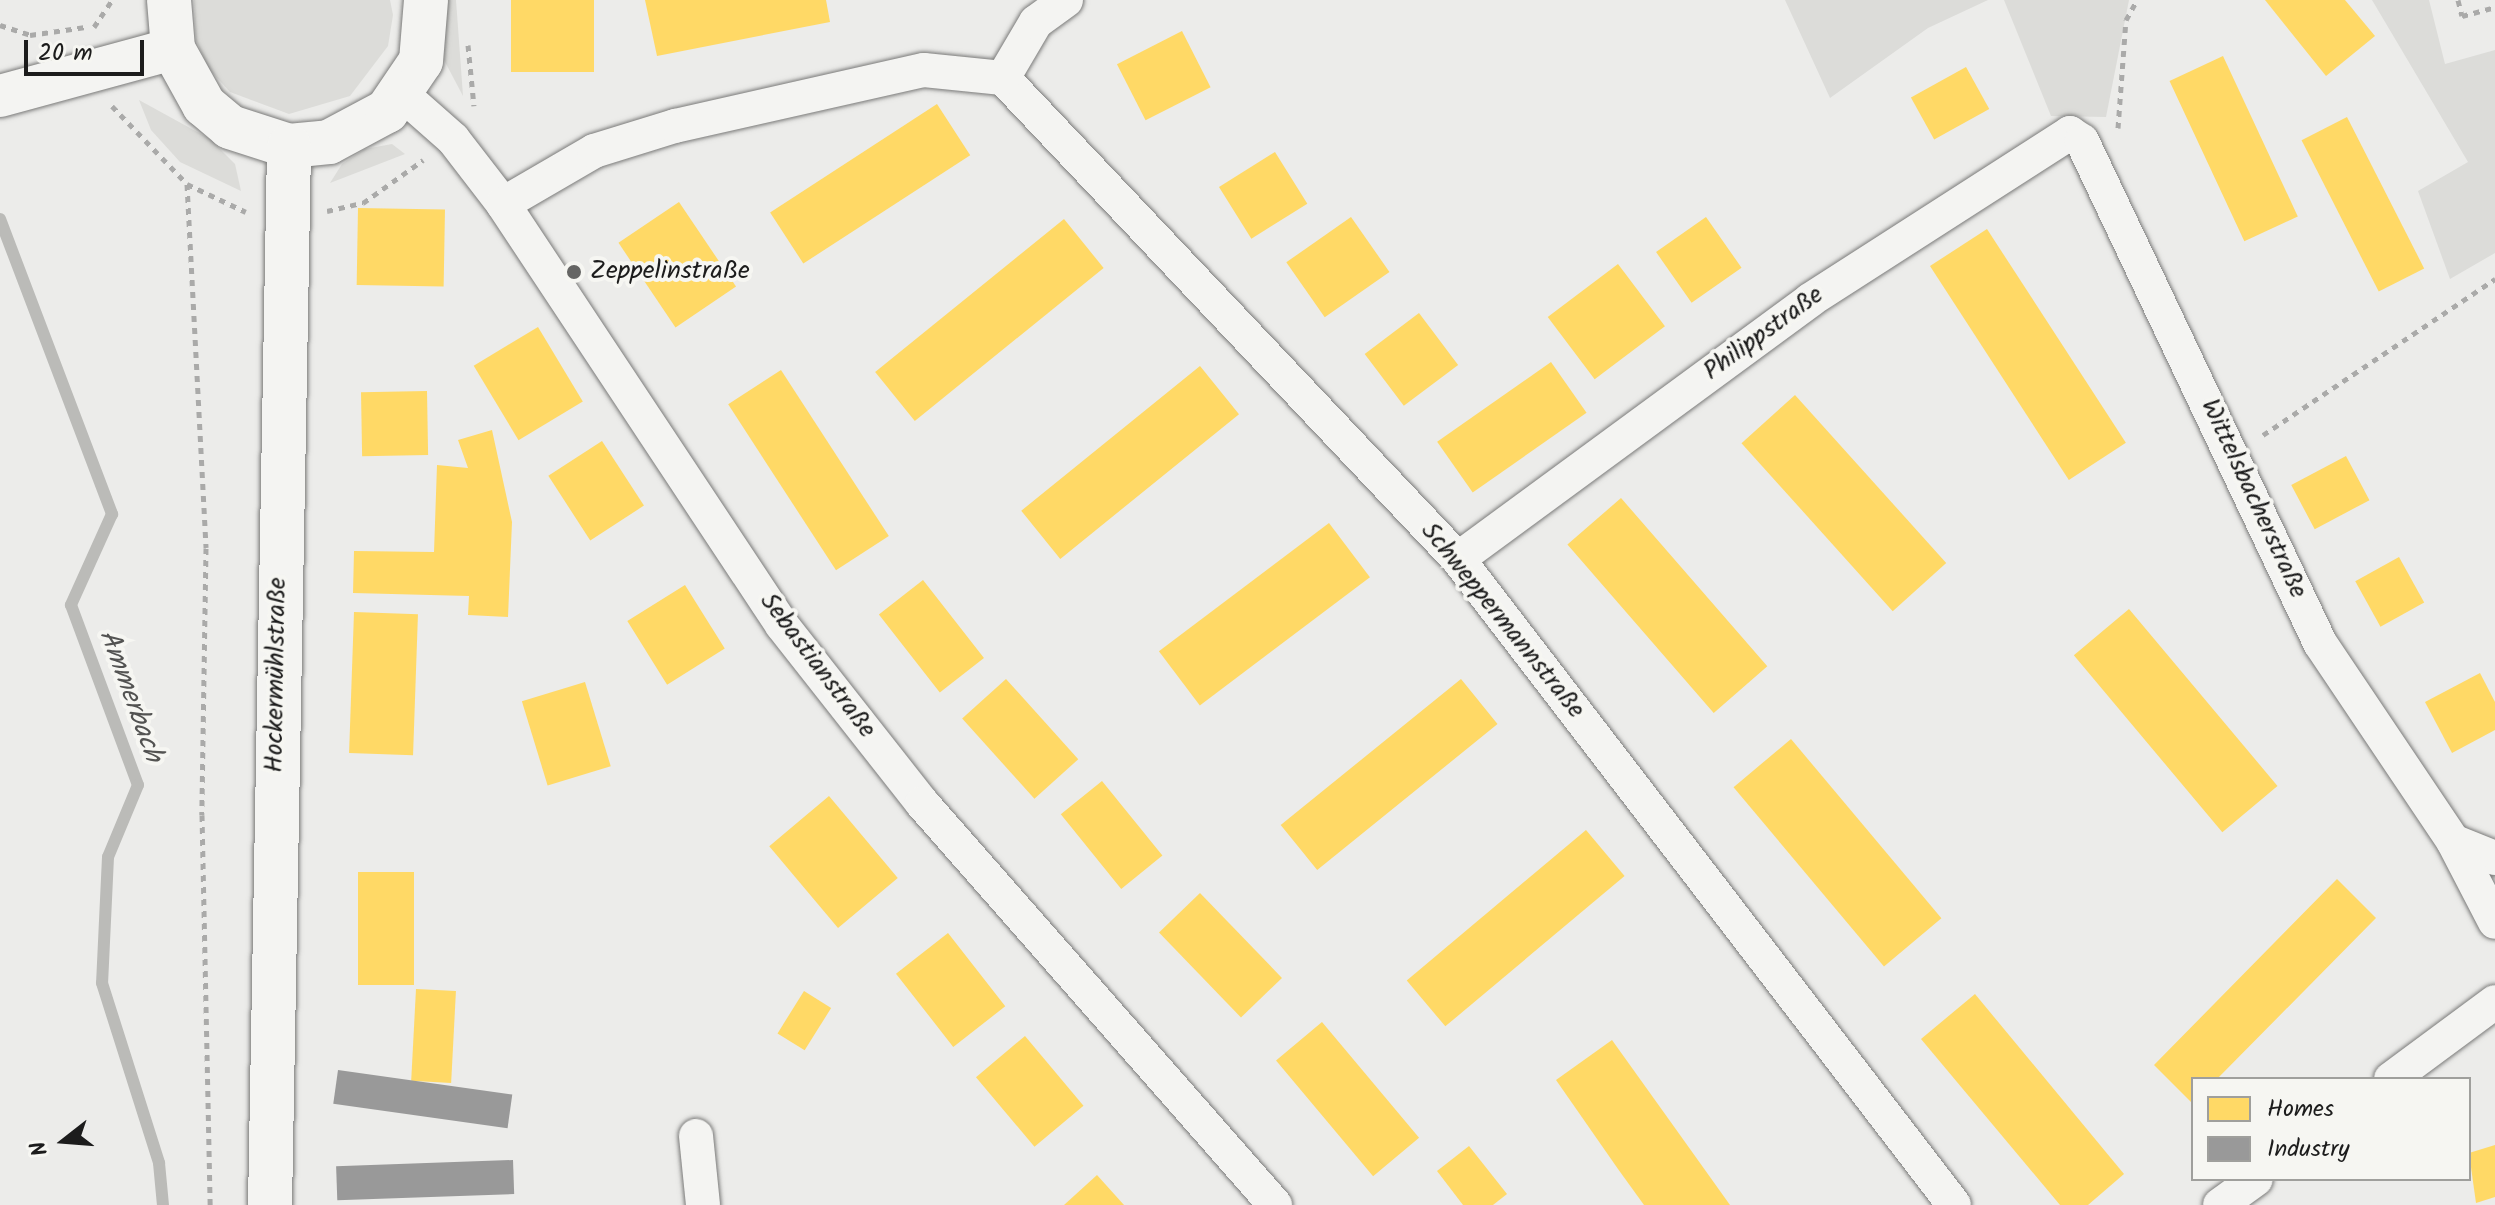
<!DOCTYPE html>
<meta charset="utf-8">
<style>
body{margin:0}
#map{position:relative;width:2495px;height:1205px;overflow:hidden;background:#ececea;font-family:Kalam,sans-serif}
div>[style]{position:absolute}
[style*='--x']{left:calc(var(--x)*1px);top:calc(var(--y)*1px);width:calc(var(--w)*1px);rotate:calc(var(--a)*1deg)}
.green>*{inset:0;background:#dcdcd9}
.homes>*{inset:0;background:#ffd966;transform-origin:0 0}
.industry>*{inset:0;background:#999;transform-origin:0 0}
.stream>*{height:12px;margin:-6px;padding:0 6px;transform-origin:6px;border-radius:6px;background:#bbbbb8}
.path>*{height:5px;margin-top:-2.5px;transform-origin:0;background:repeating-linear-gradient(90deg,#aaaaa9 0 6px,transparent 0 12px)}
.roads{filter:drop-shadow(0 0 2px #7a7a79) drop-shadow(0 0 2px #7a7a79)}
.minor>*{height:34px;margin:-17px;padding:0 17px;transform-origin:17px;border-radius:17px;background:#f4f4f2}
.tertiary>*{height:42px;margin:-21px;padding:0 21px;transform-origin:21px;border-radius:21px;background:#f4f4f2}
.secondary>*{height:44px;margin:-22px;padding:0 22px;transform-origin:22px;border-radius:22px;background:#f4f4f2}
.dots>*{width:22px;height:22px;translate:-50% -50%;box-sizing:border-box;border:4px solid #f6f6f2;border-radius:50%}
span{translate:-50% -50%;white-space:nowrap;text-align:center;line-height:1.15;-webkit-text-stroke:8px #f6f6f2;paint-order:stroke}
.poi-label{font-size:26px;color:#1c1c1c}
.left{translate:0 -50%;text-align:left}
.street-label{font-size:26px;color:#1c1c1c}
.water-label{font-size:28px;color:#535352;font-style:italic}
.legend{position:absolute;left:2191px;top:1077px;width:280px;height:104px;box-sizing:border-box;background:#f6f6f2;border:2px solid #9f9f9c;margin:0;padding:10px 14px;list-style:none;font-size:24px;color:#1c1c1c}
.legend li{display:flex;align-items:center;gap:16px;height:40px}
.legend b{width:40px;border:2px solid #9f9f9c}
.north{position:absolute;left:24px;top:1101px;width:80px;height:80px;-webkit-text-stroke:6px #f6f6f2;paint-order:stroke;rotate:253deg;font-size:22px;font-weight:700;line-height:32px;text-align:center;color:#1c1c1c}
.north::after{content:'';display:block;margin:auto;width:28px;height:36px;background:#1c1c1c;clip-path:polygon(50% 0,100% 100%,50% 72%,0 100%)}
.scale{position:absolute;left:24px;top:40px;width:120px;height:36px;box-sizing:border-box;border:4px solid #1c1c1c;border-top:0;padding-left:10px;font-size:24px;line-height:28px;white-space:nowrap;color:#1c1c1c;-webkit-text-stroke:6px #f6f6f2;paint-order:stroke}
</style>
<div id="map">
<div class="green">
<i style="clip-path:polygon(194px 0,390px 0,393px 15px,388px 46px,350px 96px,289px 114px,230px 92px,209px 69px,196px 40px)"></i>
<i style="clip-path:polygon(446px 0,456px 0,463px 96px,444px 60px)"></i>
<i style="clip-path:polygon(1785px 0,1988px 0,1928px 28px,1830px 98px)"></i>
<i style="clip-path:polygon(2004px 0,2129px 0,2106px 117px,2051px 116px)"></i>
<i style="clip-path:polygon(2372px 0,2429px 0,2445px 64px,2495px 50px,2495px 253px,2450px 279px,2418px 191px,2468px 162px)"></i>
<i style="clip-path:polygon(139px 100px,210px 139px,235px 164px,241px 191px,180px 162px,151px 130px)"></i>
<i style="clip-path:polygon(392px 144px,405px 154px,330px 183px,342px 164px,365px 149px)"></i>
</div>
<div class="homes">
<i style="left:511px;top:0;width:83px;height:72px"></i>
<i style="clip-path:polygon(645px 0,826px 0,830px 22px,657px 56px)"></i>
<i style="clip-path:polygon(2265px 0,2345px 0,2375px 36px,2326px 76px)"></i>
<i style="left:1182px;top:31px;width:63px;height:73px;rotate:63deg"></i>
<i style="left:2223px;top:56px;width:177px;height:59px;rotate:65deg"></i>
<i style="left:1966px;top:67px;width:48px;height:63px;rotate:61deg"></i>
<i style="left:937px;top:104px;width:61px;height:199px;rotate:57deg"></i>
<i style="left:2347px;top:117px;width:170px;height:51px;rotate:63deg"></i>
<i style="left:1275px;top:152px;width:61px;height:66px;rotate:58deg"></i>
<i style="left:679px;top:202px;width:102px;height:73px;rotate:56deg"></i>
<i style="left:358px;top:208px;width:87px;height:77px;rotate:1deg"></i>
<i style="left:1351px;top:217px;width:67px;height:79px;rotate:55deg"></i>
<i style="left:1706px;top:217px;width:62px;height:61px;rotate:55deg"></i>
<i style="left:1064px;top:219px;width:63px;height:243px;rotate:51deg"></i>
<i style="left:1987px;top:229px;width:255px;height:68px;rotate:57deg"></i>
<i style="left:1618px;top:264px;width:78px;height:88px;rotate:53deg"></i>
<i style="left:1419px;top:313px;width:65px;height:68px;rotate:53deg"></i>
<i style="left:538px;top:327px;width:87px;height:75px;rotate:59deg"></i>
<i style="left:1551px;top:362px;width:62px;height:139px;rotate:55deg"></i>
<i style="left:1200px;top:366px;width:62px;height:230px;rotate:51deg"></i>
<i style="left:781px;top:370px;width:198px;height:63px;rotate:57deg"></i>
<i style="left:427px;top:391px;width:64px;height:66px;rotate:89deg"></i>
<i style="left:1795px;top:395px;width:226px;height:72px;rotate:48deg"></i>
<i style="clip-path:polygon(492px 430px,512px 522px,508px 617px,468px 615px,469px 596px,353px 593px,354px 551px,434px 552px,437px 465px,468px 468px,458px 440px)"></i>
<i style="left:602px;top:441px;width:77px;height:64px;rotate:57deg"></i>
<i style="left:2346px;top:456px;width:50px;height:62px;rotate:62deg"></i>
<i style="left:1621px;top:498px;width:223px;height:71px;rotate:49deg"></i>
<i style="left:1329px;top:523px;width:68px;height:213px;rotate:53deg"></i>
<i style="left:2399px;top:557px;width:52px;height:50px;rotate:61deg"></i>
<i style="left:923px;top:580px;width:99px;height:56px;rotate:52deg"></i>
<i style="left:685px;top:585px;width:75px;height:68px;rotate:58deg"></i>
<i style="left:2129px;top:609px;width:231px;height:72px;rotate:50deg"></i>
<i style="left:354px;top:612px;width:64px;height:141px;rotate:2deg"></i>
<i style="clip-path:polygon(2480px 673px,2495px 702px,2495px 730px,2452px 753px,2425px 702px)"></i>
<i style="left:1006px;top:679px;width:108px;height:59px;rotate:48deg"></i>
<i style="left:1461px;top:679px;width:58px;height:232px;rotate:51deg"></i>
<i style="left:585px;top:682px;width:88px;height:66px;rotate:73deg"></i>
<i style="left:1791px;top:739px;width:234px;height:75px;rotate:50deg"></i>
<i style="left:1102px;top:781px;width:96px;height:53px;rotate:51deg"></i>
<i style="left:829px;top:796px;width:107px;height:78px;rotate:50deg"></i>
<i style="left:1586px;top:830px;width:60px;height:234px;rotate:50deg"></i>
<i style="left:358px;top:872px;width:56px;height:113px"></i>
<i style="clip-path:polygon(2337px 879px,2376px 918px,2217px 1079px,2193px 1079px,2193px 1104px,2154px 1065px)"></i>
<i style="left:1200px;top:893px;width:118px;height:57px;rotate:46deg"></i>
<i style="left:948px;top:933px;width:93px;height:66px;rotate:52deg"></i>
<i style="left:416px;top:989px;width:40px;height:92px;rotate:3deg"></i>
<i style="left:804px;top:991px;width:32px;height:50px;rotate:32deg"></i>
<i style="clip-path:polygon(1975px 994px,2124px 1174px,2088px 1205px,2060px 1205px,1921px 1039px)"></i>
<i style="left:1322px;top:1022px;width:151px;height:60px;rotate:50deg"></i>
<i style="left:1025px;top:1036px;width:91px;height:64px;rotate:50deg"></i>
<i style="clip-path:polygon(1612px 1040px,1675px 1128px,1730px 1205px,1644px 1205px,1618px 1169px,1556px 1080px)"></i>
<i style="clip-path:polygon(2495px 1145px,2495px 1197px,2476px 1203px,2469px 1153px)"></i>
<i style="clip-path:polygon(1469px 1146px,1507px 1194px,1493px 1205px,1463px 1205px,1437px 1171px)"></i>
<i style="clip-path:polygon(1097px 1175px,1124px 1205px,1064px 1205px)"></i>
</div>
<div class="industry">
<i style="left:338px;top:1070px;width:176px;height:34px;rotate:8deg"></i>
<i style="left:513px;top:1160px;width:34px;height:177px;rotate:88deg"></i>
</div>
<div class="stream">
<i style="--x:0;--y:219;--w:316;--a:69.2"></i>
<i style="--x:112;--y:514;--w:100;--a:114.3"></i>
<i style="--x:71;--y:605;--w:192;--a:69.6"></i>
<i style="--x:138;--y:785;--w:78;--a:112.6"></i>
<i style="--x:108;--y:857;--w:126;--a:92.7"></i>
<i style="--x:102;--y:983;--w:189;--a:72.4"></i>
<i style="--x:159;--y:1163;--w:42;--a:84.6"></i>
</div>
<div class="path">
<i style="--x:2458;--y:0;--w:16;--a:76"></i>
<i style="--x:2462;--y:16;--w:34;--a:-15"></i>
<i style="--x:0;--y:25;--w:32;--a:18"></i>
<i style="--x:30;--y:35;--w:56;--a:-8.3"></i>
<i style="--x:94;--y:27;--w:32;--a:-56"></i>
<i style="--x:468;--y:45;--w:61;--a:84.4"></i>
<i style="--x:112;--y:106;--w:108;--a:46.1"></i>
<i style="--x:187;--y:184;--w:65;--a:25.4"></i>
<i style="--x:2118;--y:128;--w:108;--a:-85.8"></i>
<i style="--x:2126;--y:20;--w:23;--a:-61"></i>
<i style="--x:187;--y:184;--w:364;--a:87"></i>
<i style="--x:206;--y:548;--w:267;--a:90.9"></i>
<i style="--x:202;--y:815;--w:390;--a:88.8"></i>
<i style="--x:327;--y:211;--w:37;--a:-13"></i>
<i style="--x:363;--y:203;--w:74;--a:-35.6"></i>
<i style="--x:2263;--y:435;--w:280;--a:-33.9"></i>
</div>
<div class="roads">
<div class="minor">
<i style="--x:1003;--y:78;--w:662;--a:46.59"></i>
<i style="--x:1458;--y:559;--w:814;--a:52.48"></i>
<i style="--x:402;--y:94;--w:68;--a:41.4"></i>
<i style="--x:453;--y:139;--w:82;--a:52.4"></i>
<i style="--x:503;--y:204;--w:505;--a:56.47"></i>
<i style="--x:782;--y:625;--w:226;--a:51.8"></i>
<i style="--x:922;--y:803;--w:535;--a:48.71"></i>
<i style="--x:503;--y:204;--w:105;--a:-30.2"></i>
<i style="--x:594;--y:151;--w:85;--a:-17.2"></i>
<i style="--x:675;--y:126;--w:255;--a:-12.7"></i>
<i style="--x:924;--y:70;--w:79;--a:5.8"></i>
<i style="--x:1003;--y:78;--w:65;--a:-59.5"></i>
<i style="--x:1036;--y:22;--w:37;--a:-36"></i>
<i style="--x:1458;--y:559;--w:437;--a:-36.3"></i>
<i style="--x:1810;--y:300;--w:309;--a:-32.7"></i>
<i style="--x:2070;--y:133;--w:14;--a:34"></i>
<i style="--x:2082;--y:141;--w:556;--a:64.63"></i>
<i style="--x:2320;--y:643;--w:239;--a:56.1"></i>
<i style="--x:2495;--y:858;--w:45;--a:-158"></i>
<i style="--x:2453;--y:841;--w:91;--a:62.6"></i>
<i style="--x:2391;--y:1079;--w:129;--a:-36.5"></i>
<i style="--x:696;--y:1136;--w:69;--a:84.2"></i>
<i style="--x:2220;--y:1205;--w:44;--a:-35.8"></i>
</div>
<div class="tertiary">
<i style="--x:0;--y:96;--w:179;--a:-15.2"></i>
</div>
<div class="secondary">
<i style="--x:169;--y:0;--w:49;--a:85.3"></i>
<i style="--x:173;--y:49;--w:64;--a:61"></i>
<i style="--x:204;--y:105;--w:34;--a:40"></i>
<i style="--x:230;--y:127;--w:62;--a:17.9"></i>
<i style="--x:289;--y:146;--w:40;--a:-5.7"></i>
<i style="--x:329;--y:142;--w:66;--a:-28.1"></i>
<i style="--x:387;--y:111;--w:60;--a:-55.8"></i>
<i style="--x:421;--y:61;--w:61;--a:-85.3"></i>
<i style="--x:270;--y:1205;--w:1059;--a:-88.97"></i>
</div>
</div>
<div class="dots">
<i style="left:574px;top:272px;background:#656564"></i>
</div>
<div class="poi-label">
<span class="left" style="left:590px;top:272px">Zeppelinstraße</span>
</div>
<div class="street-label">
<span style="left:1764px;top:334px;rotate:-36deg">Philippstraße</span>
<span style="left:2253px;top:499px;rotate:65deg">Wittelsbacherstraße</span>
<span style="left:1502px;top:621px;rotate:51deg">Schweppermannstraße</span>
<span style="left:817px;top:666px;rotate:53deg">Sebastianstraße</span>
<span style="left:277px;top:675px;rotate:-89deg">Hockermühlstraße</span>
</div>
<div class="water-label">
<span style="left:130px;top:696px;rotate:70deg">Ammerbach</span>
</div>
<ul class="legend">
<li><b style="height:22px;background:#ffd966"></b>Homes</li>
<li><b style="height:22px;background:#999"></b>Industry</li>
</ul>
<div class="north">N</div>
<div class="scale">20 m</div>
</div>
